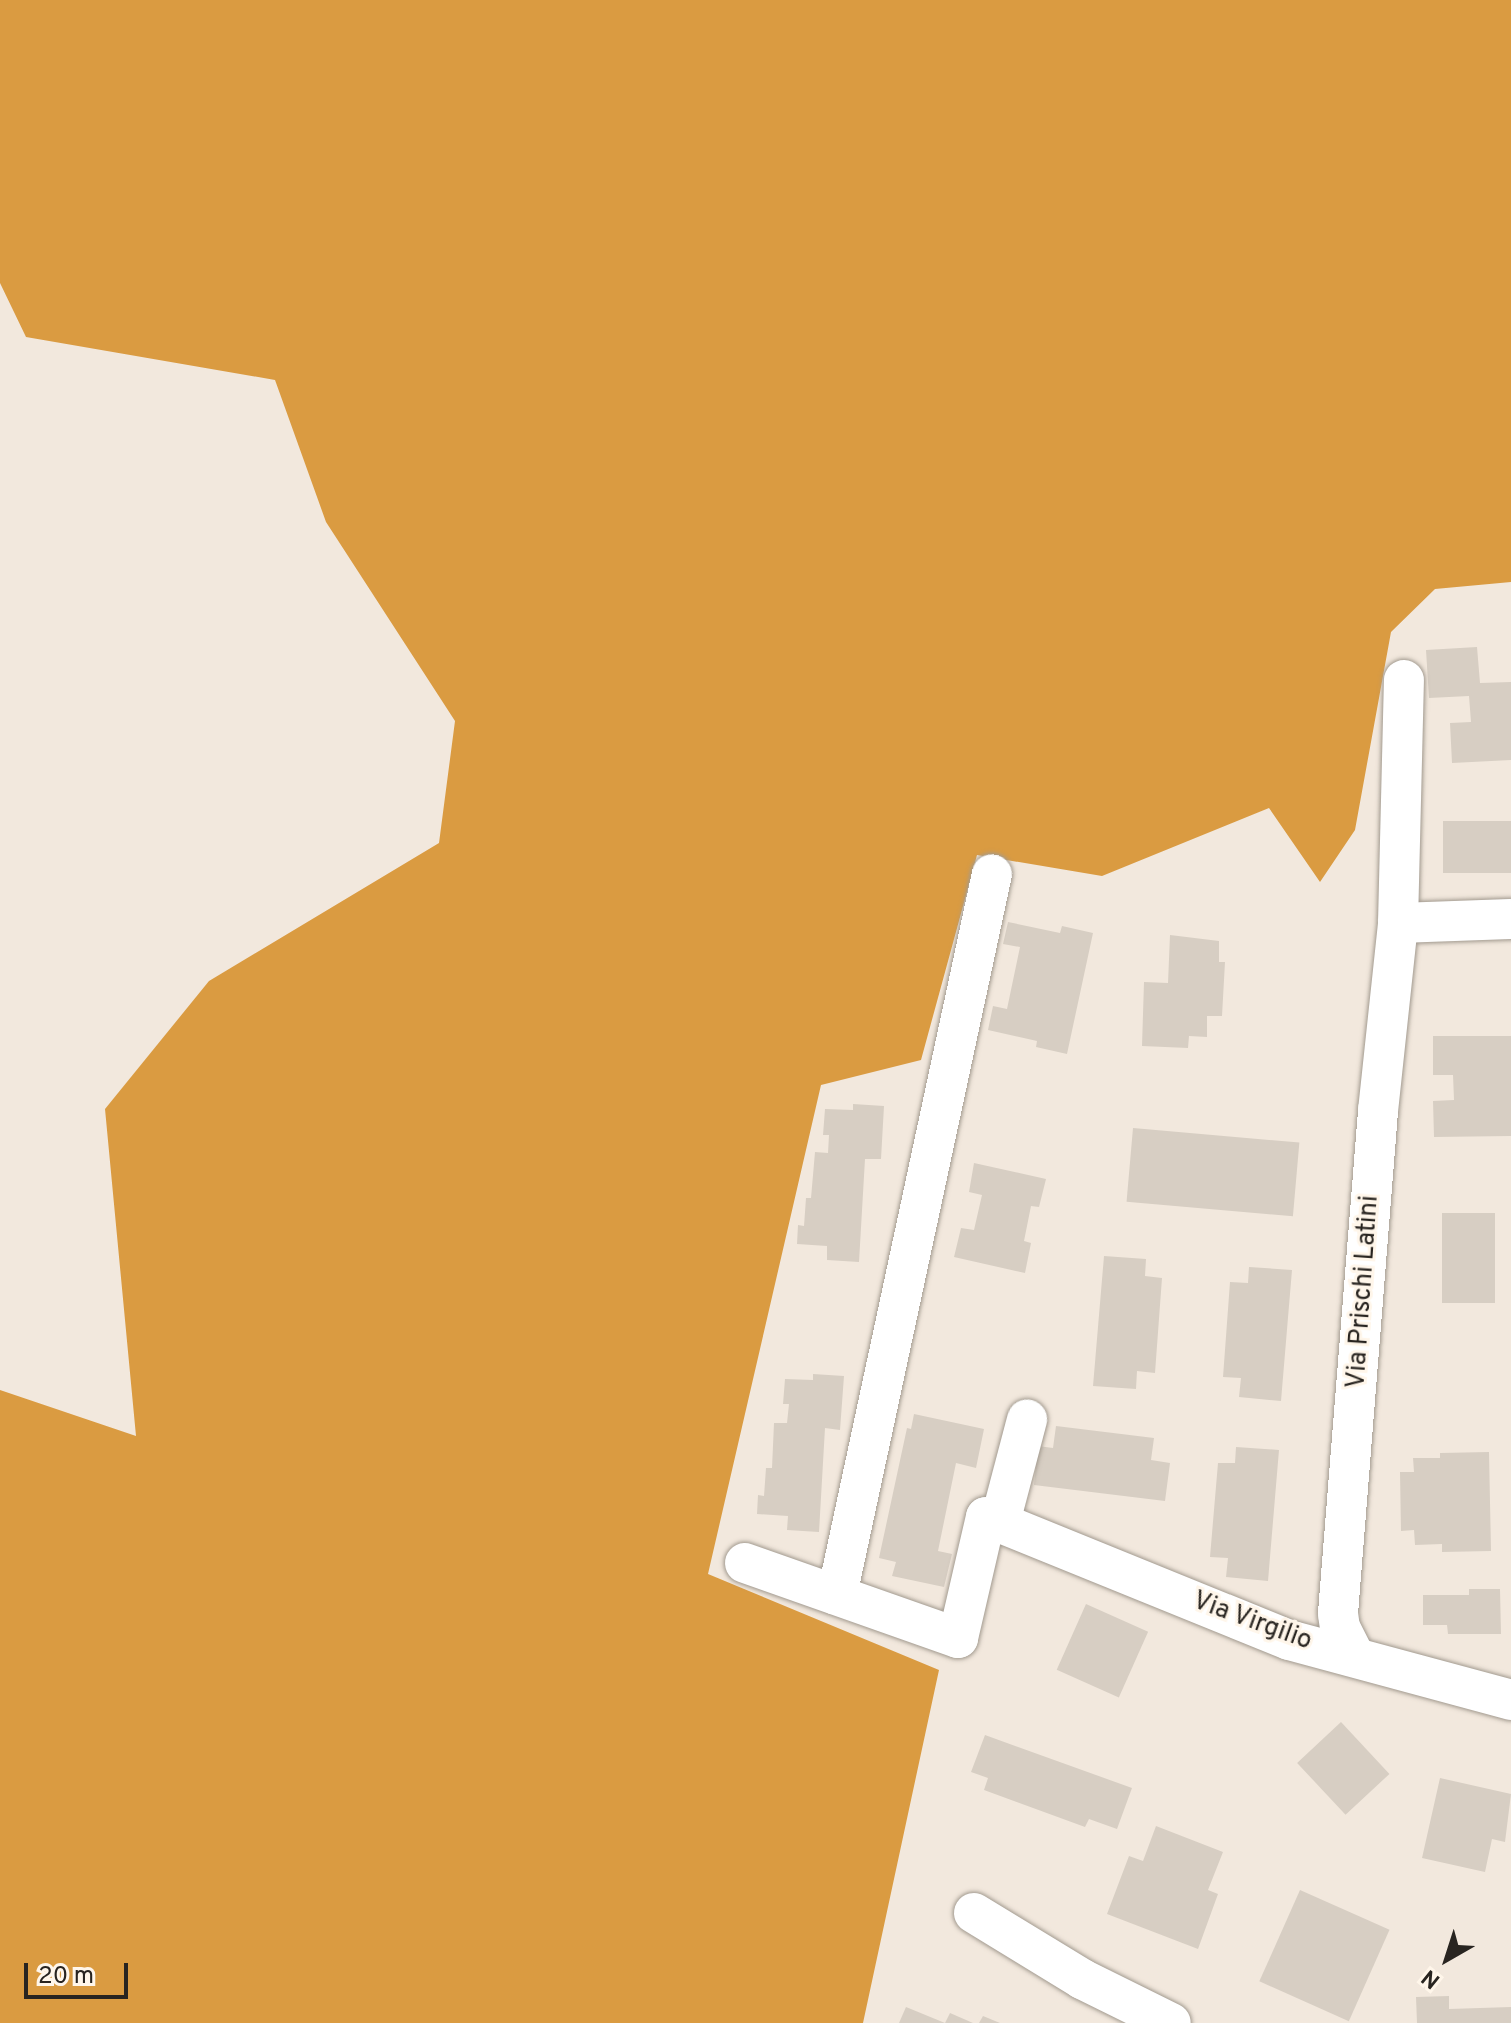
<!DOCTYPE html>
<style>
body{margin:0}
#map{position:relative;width:1511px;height:2023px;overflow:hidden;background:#f2e8dd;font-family:Overpass,sans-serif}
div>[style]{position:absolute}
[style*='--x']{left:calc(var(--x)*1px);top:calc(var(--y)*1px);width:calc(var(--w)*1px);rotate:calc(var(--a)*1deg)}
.forest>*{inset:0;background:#da9b41}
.building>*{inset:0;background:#d7cec3;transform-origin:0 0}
.roads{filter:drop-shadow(0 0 2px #a29a8f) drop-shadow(0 0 2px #a29a8f)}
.minor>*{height:40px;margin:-20px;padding:0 20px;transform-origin:20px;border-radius:20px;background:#fff}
span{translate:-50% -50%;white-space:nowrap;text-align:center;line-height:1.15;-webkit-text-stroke:6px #fff6ea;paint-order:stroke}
.street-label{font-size:26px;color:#282420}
.north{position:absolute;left:1407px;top:1919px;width:80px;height:80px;-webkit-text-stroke:6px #fff6ea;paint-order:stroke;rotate:219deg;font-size:22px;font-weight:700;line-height:32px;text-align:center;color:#282420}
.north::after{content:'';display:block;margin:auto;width:28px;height:36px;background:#282420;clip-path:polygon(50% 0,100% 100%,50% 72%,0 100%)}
.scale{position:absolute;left:24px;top:1963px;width:104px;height:36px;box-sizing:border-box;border:4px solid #282420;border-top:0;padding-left:10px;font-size:24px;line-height:28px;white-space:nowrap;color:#282420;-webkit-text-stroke:6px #fff6ea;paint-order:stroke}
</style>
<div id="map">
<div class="forest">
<i style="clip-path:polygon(0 0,1511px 0,1511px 582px,1435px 589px,1391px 632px,1355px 830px,1320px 882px,1269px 808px,1102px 876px,977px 855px,921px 1060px,821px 1085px,708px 1574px,939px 1670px,863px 2023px,0 2023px,0 1390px,136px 1436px,105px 1109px,209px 981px,439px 843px,455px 721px,326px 522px,275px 380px,26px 337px,0 283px)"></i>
</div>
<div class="building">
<i style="clip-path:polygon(1477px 647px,1480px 683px,1511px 682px,1511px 760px,1452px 763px,1450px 723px,1471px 722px,1469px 696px,1429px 698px,1426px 650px)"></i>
<i style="left:1511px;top:821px;width:52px;height:68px;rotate:90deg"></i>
<i style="clip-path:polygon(1008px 922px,1060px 933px,1062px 926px,1093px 933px,1067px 1054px,1036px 1047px,1037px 1041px,988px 1030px,993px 1006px,1007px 1009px,1020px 947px,1003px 944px)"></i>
<i style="clip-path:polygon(1170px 935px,1219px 941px,1219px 962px,1225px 962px,1222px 1016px,1207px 1016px,1207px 1037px,1189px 1036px,1188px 1048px,1142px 1046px,1144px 982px,1168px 983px)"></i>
<i style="clip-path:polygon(1433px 1036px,1511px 1036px,1511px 1136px,1434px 1137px,1433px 1101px,1454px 1100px,1453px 1075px,1433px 1075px)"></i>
<i style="clip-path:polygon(853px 1104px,884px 1106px,881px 1159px,865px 1159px,859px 1262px,827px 1260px,827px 1246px,797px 1244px,798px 1225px,804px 1226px,806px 1198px,811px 1198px,815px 1152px,828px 1153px,829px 1135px,823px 1135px,825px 1109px,853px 1110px)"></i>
<i style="left:1133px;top:1128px;width:167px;height:74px;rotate:5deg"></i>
<i style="clip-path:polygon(974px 1163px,1046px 1179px,1039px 1207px,1031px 1206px,1024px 1241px,1031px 1243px,1025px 1273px,954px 1257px,961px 1228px,974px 1230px,982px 1195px,969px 1192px)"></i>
<i style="left:1442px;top:1213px;width:53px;height:90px"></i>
<i style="clip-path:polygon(1104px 1256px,1146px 1259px,1145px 1276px,1162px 1278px,1155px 1373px,1137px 1371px,1136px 1389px,1093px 1386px)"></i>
<i style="clip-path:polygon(1249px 1267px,1292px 1270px,1281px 1401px,1239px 1397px,1241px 1378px,1223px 1377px,1230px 1282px,1248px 1283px)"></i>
<i style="clip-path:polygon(813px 1374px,844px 1376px,840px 1430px,825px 1428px,819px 1532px,787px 1530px,788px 1516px,757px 1514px,758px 1495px,764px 1496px,766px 1468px,772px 1468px,774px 1423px,787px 1423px,789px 1404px,783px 1404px,785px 1379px,813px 1380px)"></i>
<i style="clip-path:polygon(914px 1414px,984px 1429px,976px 1468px,956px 1463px,938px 1551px,952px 1554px,944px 1587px,892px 1576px,896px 1562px,879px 1558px,907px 1428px,911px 1429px)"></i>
<i style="clip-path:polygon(1056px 1426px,1154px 1438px,1151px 1460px,1170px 1463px,1165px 1501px,1034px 1485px,1038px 1446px,1053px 1448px)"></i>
<i style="clip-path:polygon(1236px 1447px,1279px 1450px,1268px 1581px,1226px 1577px,1228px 1558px,1210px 1557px,1218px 1463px,1235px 1463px)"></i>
<i style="clip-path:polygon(1489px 1452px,1491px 1551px,1442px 1552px,1442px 1544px,1415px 1545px,1414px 1530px,1401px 1531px,1400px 1472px,1414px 1472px,1413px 1458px,1440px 1458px,1440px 1453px)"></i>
<i style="clip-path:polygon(1469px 1589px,1500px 1589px,1501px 1634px,1448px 1634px,1447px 1625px,1423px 1625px,1423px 1595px,1469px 1595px)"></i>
<i style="left:1086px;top:1604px;width:68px;height:72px;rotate:24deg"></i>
<i style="left:1341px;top:1722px;width:71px;height:60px;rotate:47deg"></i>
<i style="clip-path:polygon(985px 1735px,1132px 1788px,1117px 1829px,1089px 1819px,1085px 1827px,984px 1790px,988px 1778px,971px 1772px)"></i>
<i style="clip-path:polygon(1440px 1778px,1511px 1794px,1505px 1842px,1492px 1839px,1485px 1872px,1422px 1858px)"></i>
<i style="clip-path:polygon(1156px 1826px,1223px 1852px,1208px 1890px,1218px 1894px,1198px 1949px,1107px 1914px,1129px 1856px,1143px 1861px)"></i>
<i style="left:1300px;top:1890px;width:98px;height:100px;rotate:24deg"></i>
<i style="clip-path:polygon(1449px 1996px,1449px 2009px,1511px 2007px,1511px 2023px,1417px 2023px,1416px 1997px)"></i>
<i style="clip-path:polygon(906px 2007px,945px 2023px,899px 2023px)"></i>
<i style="clip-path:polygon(950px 2013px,973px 2023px,945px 2023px)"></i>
<i style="clip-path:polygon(983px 2016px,1000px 2023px,979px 2023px)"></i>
</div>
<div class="roads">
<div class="minor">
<i style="--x:1398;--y:923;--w:113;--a:-2"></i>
<i style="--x:1000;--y:1522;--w:106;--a:-75.2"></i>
<i style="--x:745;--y:1563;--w:226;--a:19.4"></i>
<i style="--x:958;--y:1638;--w:124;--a:-77"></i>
<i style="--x:986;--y:1517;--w:327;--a:22.1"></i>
<i style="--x:1289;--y:1640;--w:230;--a:15.1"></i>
<i style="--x:837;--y:1595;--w:737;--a:-77.87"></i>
<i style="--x:1355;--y:1657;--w:33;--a:-117"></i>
<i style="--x:1340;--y:1628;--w:15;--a:-98"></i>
<i style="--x:1338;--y:1613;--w:504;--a:-85.44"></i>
<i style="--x:1378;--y:1111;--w:189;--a:-83.9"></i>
<i style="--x:1398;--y:923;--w:243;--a:-88.6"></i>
<i style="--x:974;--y:1913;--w:127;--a:31.4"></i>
<i style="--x:1082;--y:1979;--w:99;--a:26.3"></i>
</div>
</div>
<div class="street-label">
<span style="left:1364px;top:1292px;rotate:-86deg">Via Prischi Latini</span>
<span style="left:1252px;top:1622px;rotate:20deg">Via Virgilio</span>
</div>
<div class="north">N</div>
<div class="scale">20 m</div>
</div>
